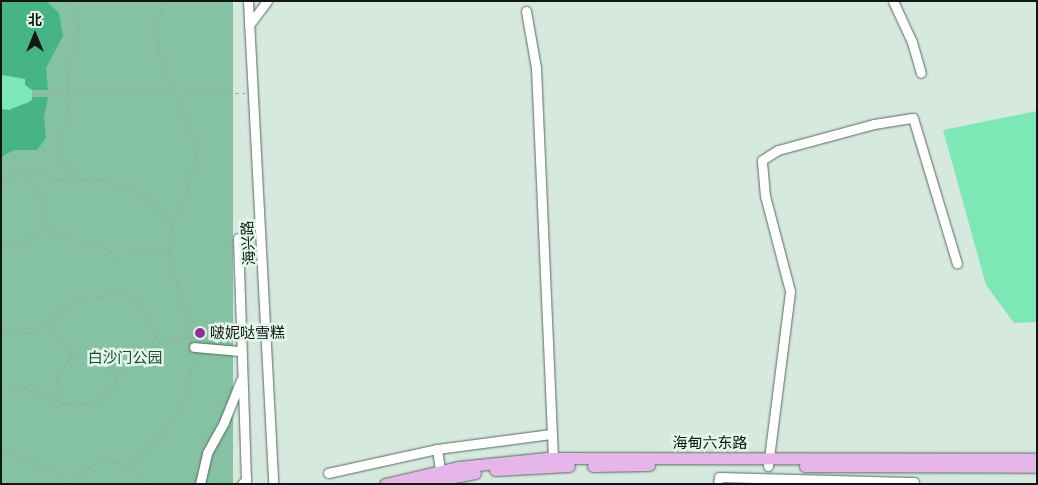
<!DOCTYPE html>
<meta charset="utf-8">
<style>
body{margin:0}
#map{position:relative;width:1038px;height:485px;overflow:hidden;background:#d6e9de;font-family:Helvetica,"Noto Sans SC",sans-serif}
div>[style]{position:absolute}
[style*='--x']{left:calc(var(--x)*1px);top:calc(var(--y)*1px);width:calc(var(--w)*1px);rotate:calc(var(--a)*1deg)}
.green>*{inset:0;background:#84c2a3;transform-origin:0 0}
.water>*{inset:0;background:#47b485}
.building>*{inset:0;background:#7de7b5}
.path>*{height:1px;margin-top:-0.5px;transform-origin:0;background:repeating-linear-gradient(90deg,#99a89f 0 4px,transparent 0 6.5px)}
.roads{filter:drop-shadow(0 0 1px #586960) drop-shadow(0 0 1px #586960)}
.minor>*{height:9px;margin:-4.5px;padding:0 4.5px;transform-origin:4.5px;border-radius:4.5px;background:#fff}
.major>*{height:11px;margin:-5.5px;padding:0 5.5px;transform-origin:5.5px;border-radius:5.5px;background:#e6b5e9}
.dots>*{width:14px;height:14px;translate:-50% -50%;box-sizing:border-box;border:2px solid #e3f6ec;border-radius:50%}
span{translate:-50% -50%;white-space:nowrap;text-align:center;line-height:1.15;-webkit-text-stroke:5px #e3f6ec;paint-order:stroke}
.street-label{font-size:15px;color:#111814}
.poi-label{font-size:15px;color:#111814}
.left{translate:0 -50%;text-align:left}
.park-label{font-size:15px;color:#1b4834}
.frame{position:absolute;inset:0;border:2px solid #111814;pointer-events:none}
.north{position:absolute;left:10px;top:10px;width:50px;height:50px;-webkit-text-stroke:4px #e3f6ec;paint-order:stroke;rotate:0deg;font-size:14px;font-weight:700;line-height:20px;text-align:center;color:#111814}
.north::after{content:'';display:block;margin:auto;width:18px;height:22px;background:#111814;clip-path:polygon(50% 0,100% 100%,50% 72%,0 100%)}
</style>
<div id="map">
<div class="green">
<i style="left:1px;top:1px;width:232px;height:483px"></i>
</div>
<div class="water">
<i style="clip-path:polygon(1px 1px,46px 1px,59px 13px,63px 36px,46px 68px,48px 90px,32px 90px,25px 85px,24px 79px,1px 75px)"></i>
<i style="clip-path:polygon(33px 97px,48px 97px,44px 117px,46px 138px,37px 150px,14px 150px,1px 157px,1px 109px,29px 103px)"></i>
</div>
<div class="building">
<i style="clip-path:polygon(1px 75px,25px 79px,25px 85px,32px 90px,32px 100px,9px 110px,1px 109px)"></i>
<i style="clip-path:polygon(1037px 111px,1037px 322px,1014px 323px,986px 285px,943px 130px)"></i>
</div>
<div class="path">
<i style="--x:70;--y:1;--w:31;--a:71"></i>
<i style="--x:80;--y:30;--w:37;--a:109"></i>
<i style="--x:68;--y:65;--w:43;--a:88.7"></i>
<i style="--x:69;--y:108;--w:46;--a:106.5"></i>
<i style="--x:56;--y:152;--w:14;--a:65"></i>
<i style="--x:62;--y:165;--w:24;--a:36"></i>
<i style="--x:81;--y:179;--w:22;--a:0"></i>
<i style="--x:103;--y:179;--w:33;--a:20"></i>
<i style="--x:134;--y:190;--w:27;--a:36"></i>
<i style="--x:156;--y:206;--w:23;--a:50"></i>
<i style="--x:163;--y:1;--w:32;--a:101"></i>
<i style="--x:157;--y:32;--w:31;--a:83"></i>
<i style="--x:161;--y:63;--w:94;--a:66.7"></i>
<i style="--x:198;--y:149;--w:47;--a:104.9"></i>
<i style="--x:186;--y:194;--w:34;--a:114"></i>
<i style="--x:172;--y:225;--w:30;--a:96"></i>
<i style="--x:169;--y:255;--w:86;--a:73.9"></i>
<i style="--x:34;--y:94;--w:211;--a:-0.3"></i>
<i style="--x:1;--y:182;--w:26;--a:-32"></i>
<i style="--x:23;--y:168;--w:39;--a:18"></i>
<i style="--x:60;--y:180;--w:19;--a:-3"></i>
<i style="--x:42;--y:227;--w:21;--a:31"></i>
<i style="--x:60;--y:238;--w:38;--a:7"></i>
<i style="--x:98;--y:243;--w:21;--a:37"></i>
<i style="--x:115;--y:256;--w:29;--a:-16"></i>
<i style="--x:143;--y:248;--w:27;--a:15"></i>
<i style="--x:1;--y:246;--w:25;--a:-9"></i>
<i style="--x:26;--y:242;--w:22;--a:-43"></i>
<i style="--x:42;--y:227;--w:28;--a:-90"></i>
<i style="--x:42;--y:199;--w:36;--a:-122"></i>
<i style="--x:49;--y:326;--w:36;--a:51"></i>
<i style="--x:72;--y:354;--w:29;--a:121"></i>
<i style="--x:57;--y:379;--w:23;--a:85"></i>
<i style="--x:1;--y:328;--w:10;--a:37"></i>
<i style="--x:9;--y:334;--w:22;--a:-3"></i>
<i style="--x:31;--y:333;--w:20;--a:-24"></i>
<i style="--x:49;--y:325;--w:23;--a:-50"></i>
<i style="--x:64;--y:307;--w:20;--a:-27"></i>
<i style="--x:82;--y:298;--w:39;--a:-6"></i>
<i style="--x:121;--y:294;--w:17;--a:28"></i>
<i style="--x:136;--y:302;--w:19;--a:51"></i>
<i style="--x:148;--y:317;--w:28;--a:67"></i>
<i style="--x:159;--y:343;--w:34;--a:-10"></i>
<i style="--x:72;--y:354;--w:38;--a:18"></i>
<i style="--x:108;--y:366;--w:18;--a:56"></i>
<i style="--x:1;--y:384;--w:17;--a:3"></i>
<i style="--x:18;--y:385;--w:50;--a:22.4"></i>
<i style="--x:64;--y:404;--w:20;--a:0"></i>
<i style="--x:84;--y:404;--w:20;--a:-18"></i>
<i style="--x:103;--y:398;--w:48;--a:-52.7"></i>
<i style="--x:132;--y:360;--w:31;--a:-32"></i>
<i style="--x:1;--y:450;--w:57;--a:20.7"></i>
<i style="--x:54;--y:470;--w:18;--a:49"></i>
<i style="--x:129;--y:465;--w:45;--a:-43.2"></i>
<i style="--x:162;--y:434;--w:46;--a:-57.3"></i>
<i style="--x:187;--y:395;--w:41;--a:-80.1"></i>
<i style="--x:73;--y:484;--w:16;--a:-55"></i>
<i style="--x:82;--y:471;--w:19;--a:-28"></i>
<i style="--x:99;--y:462;--w:18;--a:0"></i>
<i style="--x:117;--y:462;--w:28;--a:27"></i>
<i style="--x:142;--y:475;--w:10;--a:61"></i>
</div>
<div class="roads">
<div class="minor">
<i style="--x:248;--y:1;--w:484;--a:87"></i>
<i style="--x:893;--y:1;--w:45;--a:65.1"></i>
<i style="--x:912;--y:42;--w:32;--a:74"></i>
<i style="--x:526;--y:11;--w:58;--a:80"></i>
<i style="--x:536;--y:68;--w:394;--a:87.5"></i>
<i style="--x:249;--y:25;--w:30;--a:-53"></i>
<i style="--x:238;--y:238;--w:242;--a:88.1"></i>
<i style="--x:246;--y:480;--w:6;--a:135"></i>
<i style="--x:194;--y:347;--w:47;--a:4.9"></i>
<i style="--x:437;--y:449;--w:27;--a:82"></i>
<i style="--x:768;--y:466;--w:176;--a:-82.8"></i>
<i style="--x:790;--y:291;--w:98;--a:-104.7"></i>
<i style="--x:765;--y:196;--w:36;--a:-95"></i>
<i style="--x:762;--y:160;--w:19;--a:-32"></i>
<i style="--x:778;--y:150;--w:99;--a:-15.2"></i>
<i style="--x:874;--y:124;--w:39;--a:-9"></i>
<i style="--x:913;--y:118;--w:152;--a:73.2"></i>
<i style="--x:328;--y:473;--w:112;--a:-12.4"></i>
<i style="--x:437;--y:449;--w:115;--a:-7.5"></i>
<i style="--x:200;--y:484;--w:32;--a:-77"></i>
<i style="--x:207;--y:453;--w:35;--a:-61"></i>
<i style="--x:224;--y:422;--w:45;--a:-68"></i>
<i style="--x:718;--y:484;--w:7;--a:-82"></i>
<i style="--x:719;--y:477;--w:195;--a:1.5"></i>
</div>
<div class="major">
<i style="--x:593;--y:466;--w:56;--a:-1"></i>
<i style="--x:805;--y:466;--w:232;--a:0.2"></i>
<i style="--x:495;--y:470;--w:74;--a:-3.1"></i>
<i style="--x:385;--y:484;--w:75;--a:-13.1"></i>
<i style="--x:458;--y:467;--w:89;--a:-5.8"></i>
<i style="--x:547;--y:458;--w:490;--a:0.1"></i>
<i style="--x:417;--y:484;--w:59;--a:-10.7"></i>
</div>
</div>
<div class="dots">
<i style="left:200px;top:333px;background:#913098"></i>
</div>
<div class="street-label">
<span style="left:248px;top:243px;rotate:-93deg">海兴路</span>
<span style="left:710px;top:443px">海甸六东路</span>
</div>
<div class="poi-label">
<span class="left" style="left:210px;top:333px">啵妮哒雪糕</span>
</div>
<div class="park-label">
<span style="left:125px;top:358px">白沙门公园</span>
</div>
<div class="frame"></div>
<div class="north">北</div>
</div>
